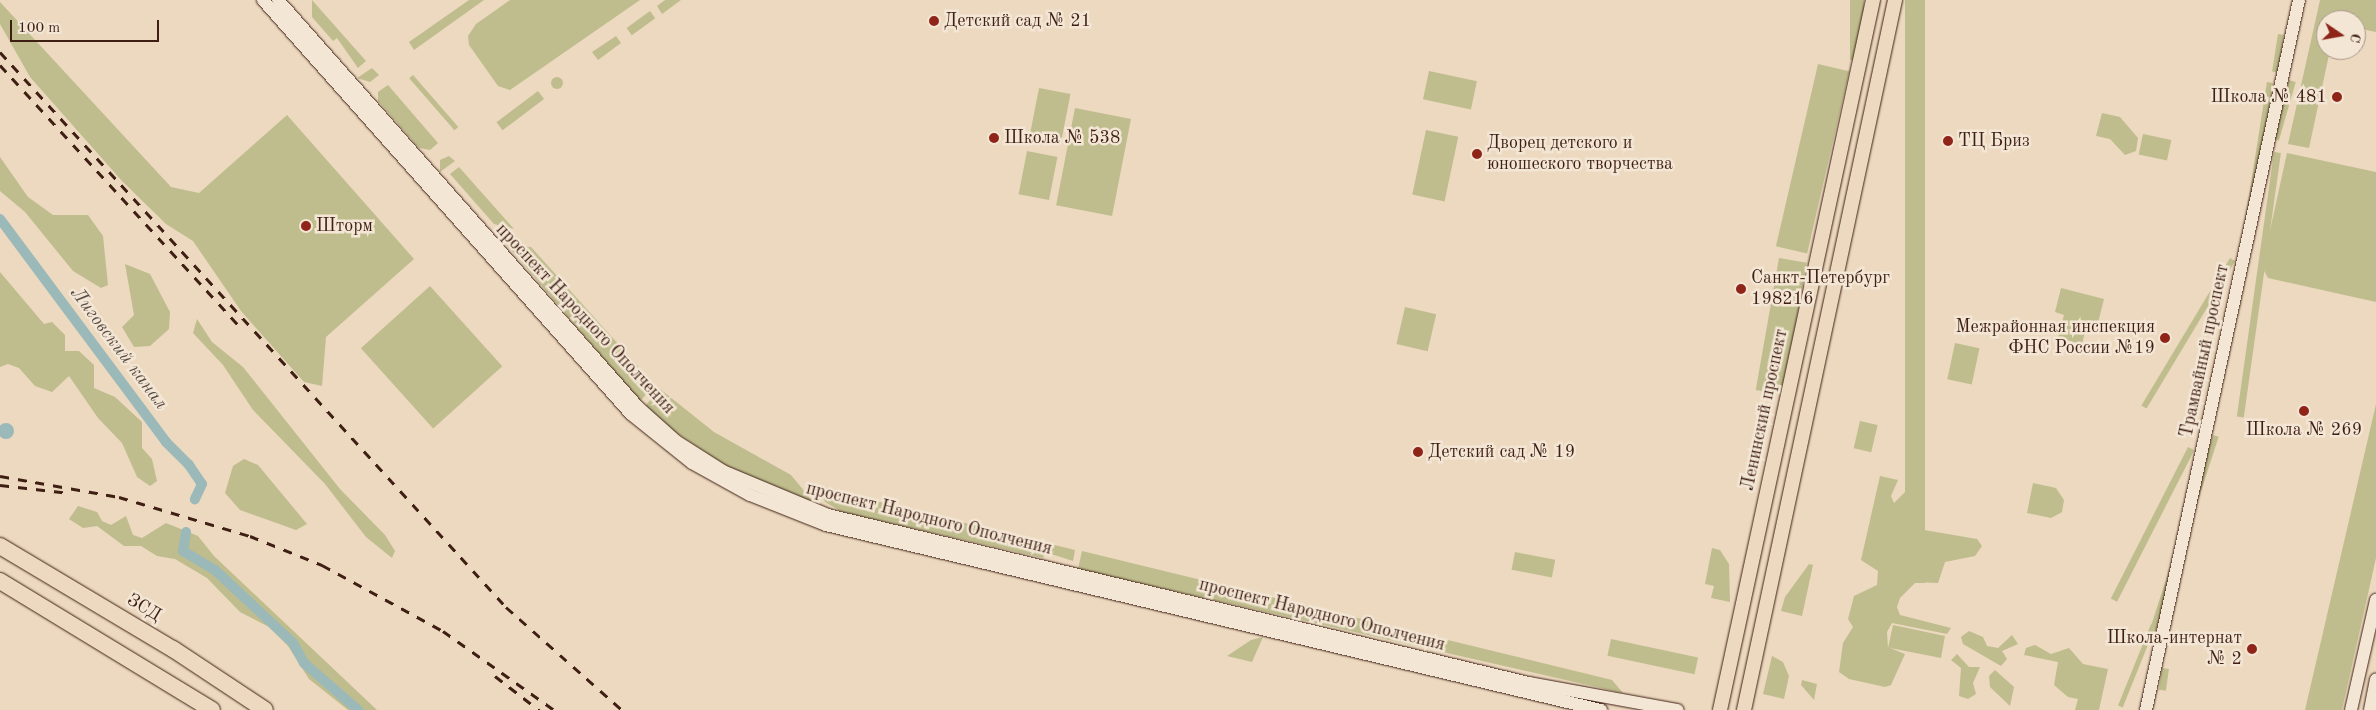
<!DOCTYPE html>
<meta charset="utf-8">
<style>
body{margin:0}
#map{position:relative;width:2376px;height:710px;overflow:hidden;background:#ecd9bf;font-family:"Old Standard TT",serif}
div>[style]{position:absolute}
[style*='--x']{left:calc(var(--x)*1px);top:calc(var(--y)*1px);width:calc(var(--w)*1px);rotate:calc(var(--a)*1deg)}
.green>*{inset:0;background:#bfbd8d;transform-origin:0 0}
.round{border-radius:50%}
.water>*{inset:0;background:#9ab9b8}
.canal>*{height:10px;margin:-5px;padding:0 5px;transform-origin:5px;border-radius:5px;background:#9ab9b8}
.roads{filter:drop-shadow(0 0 1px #3f1f14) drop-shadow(0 0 1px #3f1f14)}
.secondary>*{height:12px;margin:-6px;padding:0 6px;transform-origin:6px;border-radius:6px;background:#f3e6d5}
.primary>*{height:14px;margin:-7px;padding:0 7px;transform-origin:7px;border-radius:7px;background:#ecd9bf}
.highway>*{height:16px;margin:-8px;padding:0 8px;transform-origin:8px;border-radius:8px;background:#ecd9bf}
.rail>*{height:3px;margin-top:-1.5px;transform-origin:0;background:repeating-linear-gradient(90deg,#3f1f14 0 9px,transparent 0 18px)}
.dots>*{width:14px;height:14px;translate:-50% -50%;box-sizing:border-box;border:2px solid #f3e6d5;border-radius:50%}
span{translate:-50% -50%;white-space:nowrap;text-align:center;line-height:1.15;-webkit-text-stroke:5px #f3e6d5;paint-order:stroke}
.poi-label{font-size:18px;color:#3f1f14}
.left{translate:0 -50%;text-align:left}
.right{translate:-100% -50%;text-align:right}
.street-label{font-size:18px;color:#3f1f14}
.water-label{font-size:19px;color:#5a4d45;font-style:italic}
.north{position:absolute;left:2316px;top:10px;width:50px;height:50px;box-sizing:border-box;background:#f3e6d5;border:1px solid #ab9688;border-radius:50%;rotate:102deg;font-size:14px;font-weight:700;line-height:20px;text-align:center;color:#3f1f14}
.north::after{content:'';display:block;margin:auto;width:18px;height:22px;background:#8f2418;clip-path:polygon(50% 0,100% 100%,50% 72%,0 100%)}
.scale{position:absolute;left:10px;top:20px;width:149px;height:22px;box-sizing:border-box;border:2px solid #3f1f14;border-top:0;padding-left:6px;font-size:15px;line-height:18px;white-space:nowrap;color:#3f1f14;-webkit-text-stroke:4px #f3e6d5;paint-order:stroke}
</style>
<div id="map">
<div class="green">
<i style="clip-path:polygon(312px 0,366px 61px,358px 68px,337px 38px,333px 41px,312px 17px)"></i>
<i style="clip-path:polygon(469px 0,484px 0,414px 50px,409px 42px)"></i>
<i style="clip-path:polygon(510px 0,640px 0,510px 90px,498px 86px,469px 45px,468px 36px,476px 24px)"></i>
<i style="clip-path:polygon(665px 0,681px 0,662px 14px,657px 6px)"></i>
<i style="left:1850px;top:0;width:14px;height:60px"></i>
<i style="left:1905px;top:0;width:20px;height:583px"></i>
<i style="clip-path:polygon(2320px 0,2376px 0,2376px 32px,2356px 28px,2356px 20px,2326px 20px,2326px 50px,2330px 50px,2309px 148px,2288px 144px)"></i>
<i style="clip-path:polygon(0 2px,171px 187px,199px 193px,287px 115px,414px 259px,326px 337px,322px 386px,304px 382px,241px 311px,193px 241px,166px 224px,122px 181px,30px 77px,0 24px)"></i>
<i style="left:650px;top:11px;width:9px;height:29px;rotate:54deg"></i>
<i style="left:2278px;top:34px;width:6px;height:38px;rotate:9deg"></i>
<i style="clip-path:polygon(616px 36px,621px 43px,598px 60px,592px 52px)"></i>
<i style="left:1818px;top:64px;width:32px;height:187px;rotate:13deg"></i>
<i style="clip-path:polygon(372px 68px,379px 75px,370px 82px,357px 78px)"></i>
<i style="left:1429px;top:71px;width:49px;height:29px;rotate:12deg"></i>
<i style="left:413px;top:75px;width:69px;height:5px;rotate:49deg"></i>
<i class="round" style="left:551px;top:77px;width:12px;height:12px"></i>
<i style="left:2289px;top:80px;width:7px;height:61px;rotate:16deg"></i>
<i style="left:2267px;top:82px;width:6px;height:172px;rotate:9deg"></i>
<i style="clip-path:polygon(388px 85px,438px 143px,430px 150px,419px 148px,378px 101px,378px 92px)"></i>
<i style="left:1039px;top:88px;width:32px;height:50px;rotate:11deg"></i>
<i style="left:538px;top:91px;width:10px;height:52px;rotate:53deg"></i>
<i style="left:1075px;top:108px;width:57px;height:99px;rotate:11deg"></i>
<i style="clip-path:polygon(2102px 113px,2120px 117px,2138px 138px,2136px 151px,2125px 155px,2110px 139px,2096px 136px)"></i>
<i style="left:1426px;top:130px;width:33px;height:66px;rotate:12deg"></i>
<i style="left:2143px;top:134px;width:29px;height:21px;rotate:12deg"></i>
<i style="left:1027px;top:151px;width:31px;height:44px;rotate:11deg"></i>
<i style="left:2274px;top:152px;width:7px;height:267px;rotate:8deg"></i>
<i style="clip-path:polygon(2287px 153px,2376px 172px,2376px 302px,2268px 278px,2262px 267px)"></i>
<i style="clip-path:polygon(449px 156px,455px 161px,440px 172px,440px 160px)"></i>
<i style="clip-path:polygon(0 157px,28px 197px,53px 215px,88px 215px,103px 236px,108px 285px,101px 288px,73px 271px,25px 212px,0 191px)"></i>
<i style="clip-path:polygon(459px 167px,514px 229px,494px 224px,450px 174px)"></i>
<i style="clip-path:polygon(507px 245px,531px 247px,655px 385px,640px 401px)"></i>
<i style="left:1779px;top:258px;width:28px;height:134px;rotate:10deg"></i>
<i style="left:2230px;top:258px;width:6px;height:172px;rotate:31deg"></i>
<i style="clip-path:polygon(125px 264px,150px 274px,170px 312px,169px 329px,150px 346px,134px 347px,122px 327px,134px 315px)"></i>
<i style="clip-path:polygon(0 272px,44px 324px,52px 322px,65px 335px,65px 351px,79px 351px,94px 365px,94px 388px,115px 397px,142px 422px,142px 448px,152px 459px,157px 481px,150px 486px,137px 477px,122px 443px,98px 418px,69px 376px,52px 392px,35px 386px,19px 368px,8px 364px,0 367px)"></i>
<i style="left:430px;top:286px;width:108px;height:93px;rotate:48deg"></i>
<i style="clip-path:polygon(2061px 288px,2104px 299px,2098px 323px,2088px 320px,2082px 344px,2058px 338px,2064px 315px,2055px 312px)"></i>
<i style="left:1405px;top:307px;width:32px;height:38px;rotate:13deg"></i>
<i style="clip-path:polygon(197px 319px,212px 342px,243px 367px,340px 489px,385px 535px,395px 551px,392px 558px,366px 537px,325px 484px,253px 410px,223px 365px,193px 333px)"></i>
<i style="left:1955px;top:343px;width:25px;height:37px;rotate:12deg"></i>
<i style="clip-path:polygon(660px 389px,714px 432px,791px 475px,815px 504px,725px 465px,663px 424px,645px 406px)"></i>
<i style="clip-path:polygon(2376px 404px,2376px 558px,2342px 710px,2305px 710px)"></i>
<i style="left:1860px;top:421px;width:18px;height:28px;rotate:13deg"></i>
<i style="left:2213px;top:435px;width:6px;height:207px;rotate:18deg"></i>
<i style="left:2188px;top:447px;width:7px;height:170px;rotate:27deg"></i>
<i style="clip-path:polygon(244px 459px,258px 465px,307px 524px,296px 530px,240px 510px,225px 493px,233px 466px)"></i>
<i style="clip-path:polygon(1880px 476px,1898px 480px,1891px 496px,1894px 503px,1907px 490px,1921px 492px,1924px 505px,1918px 522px,1924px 530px,1977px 539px,1982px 546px,1975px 556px,1945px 562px,1938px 583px,1916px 582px,1900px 598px,1897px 607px,1900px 615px,1951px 628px,1947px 634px,1892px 623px,1887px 632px,1888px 648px,1893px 625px,1945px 636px,1941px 658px,1890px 648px,1905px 654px,1891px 685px,1885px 687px,1849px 679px,1839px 672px,1843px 643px,1853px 627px,1848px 619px,1854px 596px,1877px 585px,1878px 571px,1861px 560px)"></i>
<i style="clip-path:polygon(2033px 483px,2056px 488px,2064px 500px,2062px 512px,2051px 518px,2027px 513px)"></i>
<i style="clip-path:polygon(819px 487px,1075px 550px,1073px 561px,1045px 552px,1043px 558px,842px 512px,825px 502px)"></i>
<i style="clip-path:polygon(78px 506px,97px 512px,102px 521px,111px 525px,126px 516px,133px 535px,142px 538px,166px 523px,198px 536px,214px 556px,377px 710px,348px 710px,309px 679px,288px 646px,269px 627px,240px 612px,207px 578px,175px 559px,157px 556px,141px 546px,124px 546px,97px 526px,83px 528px,69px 519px)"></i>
<i style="clip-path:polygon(1712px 548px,1720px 550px,1729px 564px,1730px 602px,1711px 598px,1714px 586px,1705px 584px)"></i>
<i style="clip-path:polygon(1082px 551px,1612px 680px,1623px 693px,1078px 569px)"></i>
<i style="left:1515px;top:552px;width:41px;height:18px;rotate:11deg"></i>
<i style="clip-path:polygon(1809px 564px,1813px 565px,1802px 616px,1781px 611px,1785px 597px)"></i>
<i style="left:2151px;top:624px;width:5px;height:88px;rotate:22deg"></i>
<i style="clip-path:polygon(1969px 631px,1983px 637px,1987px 646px,1998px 648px,2012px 635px,2018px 644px,2002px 651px,2007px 659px,2001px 666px,1963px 644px,1961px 637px)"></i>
<i style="clip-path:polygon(1263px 637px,1252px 662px,1227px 656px,1251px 640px)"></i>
<i style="left:1611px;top:639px;width:89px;height:17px;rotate:12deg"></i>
<i style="clip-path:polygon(2035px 645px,2051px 654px,2069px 648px,2083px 664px,2108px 669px,2099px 710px,2075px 710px,2078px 699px,2068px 697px,2054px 685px,2058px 662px,2024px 655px,2026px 648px)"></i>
<i style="clip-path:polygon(1957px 654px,1969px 667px,1980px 667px,1973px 683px,1976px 694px,1968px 699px,1959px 696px,1961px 668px,1951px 660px)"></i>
<i style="clip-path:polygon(1772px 656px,1783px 662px,1789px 676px,1784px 699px,1763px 694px)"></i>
<i style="left:2162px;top:668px;width:7px;height:22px;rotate:8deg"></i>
<i style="clip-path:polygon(1995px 670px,2014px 687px,2010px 706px,1990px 687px,1989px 676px)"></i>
<i style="clip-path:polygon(1802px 680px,1817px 684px,1814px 700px,1801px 685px)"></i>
</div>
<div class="water">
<i class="round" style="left:-2px;top:423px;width:16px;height:16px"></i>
</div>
<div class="canal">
<i style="--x:0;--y:219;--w:278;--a:53.3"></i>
<i style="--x:166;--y:442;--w:33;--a:45"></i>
<i style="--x:189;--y:465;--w:23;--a:56"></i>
<i style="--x:202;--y:484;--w:17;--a:115"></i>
<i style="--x:186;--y:532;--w:19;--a:99"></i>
<i style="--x:183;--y:551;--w:37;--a:31"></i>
<i style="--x:215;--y:570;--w:107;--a:43.1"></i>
<i style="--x:293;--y:643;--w:23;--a:61"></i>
<i style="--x:304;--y:663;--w:72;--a:41"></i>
</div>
<div class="roads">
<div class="secondary">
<i style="--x:263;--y:0;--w:554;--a:48.37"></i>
<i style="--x:631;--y:414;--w:78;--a:38.8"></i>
<i style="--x:692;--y:463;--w:66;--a:28.9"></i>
<i style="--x:750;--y:495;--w:82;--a:21.5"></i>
<i style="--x:826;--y:525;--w:797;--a:13.43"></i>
<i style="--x:278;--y:0;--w:543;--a:48.51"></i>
<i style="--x:638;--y:407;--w:51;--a:41.8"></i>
<i style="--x:676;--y:441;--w:56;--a:32.6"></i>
<i style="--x:723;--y:471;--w:114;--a:22.7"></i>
<i style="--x:828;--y:515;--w:721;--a:13.48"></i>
<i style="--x:1529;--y:683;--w:151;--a:10.3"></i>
<i style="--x:2146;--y:710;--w:726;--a:-77.84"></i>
<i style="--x:2351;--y:710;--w:113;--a:-77.2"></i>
<i style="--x:2370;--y:710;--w:31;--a:-79"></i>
</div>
<div class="primary">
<i style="--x:1720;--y:710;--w:726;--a:-77.84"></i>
<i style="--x:1744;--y:710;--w:726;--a:-77.99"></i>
</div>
<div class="highway">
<i style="--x:0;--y:546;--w:201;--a:30.8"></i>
<i style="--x:173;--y:649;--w:110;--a:33.5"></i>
<i style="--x:0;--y:581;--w:248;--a:31.3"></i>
</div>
</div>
<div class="rail">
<i style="--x:0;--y:52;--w:751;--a:47.64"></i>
<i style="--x:506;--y:607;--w:155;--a:41.6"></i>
<i style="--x:0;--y:65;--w:355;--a:47.5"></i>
<i style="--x:0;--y:476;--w:121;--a:10"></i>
<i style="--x:119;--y:497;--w:137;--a:16.6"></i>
<i style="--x:250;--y:536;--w:78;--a:21.9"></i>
<i style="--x:322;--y:565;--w:138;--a:28.6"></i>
<i style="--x:443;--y:631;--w:136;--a:35.4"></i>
<i style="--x:0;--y:485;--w:70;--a:6.5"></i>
<i style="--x:495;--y:676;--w:56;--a:37.7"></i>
</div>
<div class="dots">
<i style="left:934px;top:21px;background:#8f2418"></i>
<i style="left:2337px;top:97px;background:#8f2418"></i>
<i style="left:994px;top:138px;background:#8f2418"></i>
<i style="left:1948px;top:141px;background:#8f2418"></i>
<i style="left:1477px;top:154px;background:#8f2418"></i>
<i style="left:306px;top:226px;background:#8f2418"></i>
<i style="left:1741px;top:289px;background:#8f2418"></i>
<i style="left:2165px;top:338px;background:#8f2418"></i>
<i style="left:2304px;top:411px;background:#8f2418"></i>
<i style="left:1418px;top:452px;background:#8f2418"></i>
<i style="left:2252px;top:649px;background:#8f2418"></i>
</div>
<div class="poi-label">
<span class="left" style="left:944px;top:21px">Детский сад № 21</span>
<span class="right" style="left:2327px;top:97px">Школа № 481</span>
<span class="left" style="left:1004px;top:138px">Школа № 538</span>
<span class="left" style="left:1958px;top:141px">ТЦ Бриз</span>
<span class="left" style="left:1487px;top:154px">Дворец детского и<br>юношеского творчества</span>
<span class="left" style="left:316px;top:226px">Шторм</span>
<span class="left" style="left:1751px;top:289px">Санкт-Петербург<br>198216</span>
<span class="right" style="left:2155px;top:338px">Межрайонная инспекция<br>ФНС России №19</span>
<span style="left:2304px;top:430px">Школа № 269</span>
<span class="left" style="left:1428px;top:452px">Детский сад № 19</span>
<span class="right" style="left:2242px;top:649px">Школа-интернат<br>№ 2</span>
</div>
<div class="street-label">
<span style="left:585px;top:319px;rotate:47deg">проспект Народного Ополчения</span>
<span style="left:2205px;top:351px;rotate:-78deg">Трамвайный проспект</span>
<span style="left:1765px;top:410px;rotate:-78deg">Ленинский проспект</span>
<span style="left:929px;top:519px;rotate:14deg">проспект Народного Ополчения</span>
<span style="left:144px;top:608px;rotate:31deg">ЗСД</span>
<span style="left:1322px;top:615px;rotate:14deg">проспект Народного Ополчения</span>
</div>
<div class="water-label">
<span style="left:118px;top:349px;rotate:53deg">Лиговский канал</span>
</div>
<div class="north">С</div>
<div class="scale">100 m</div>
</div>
